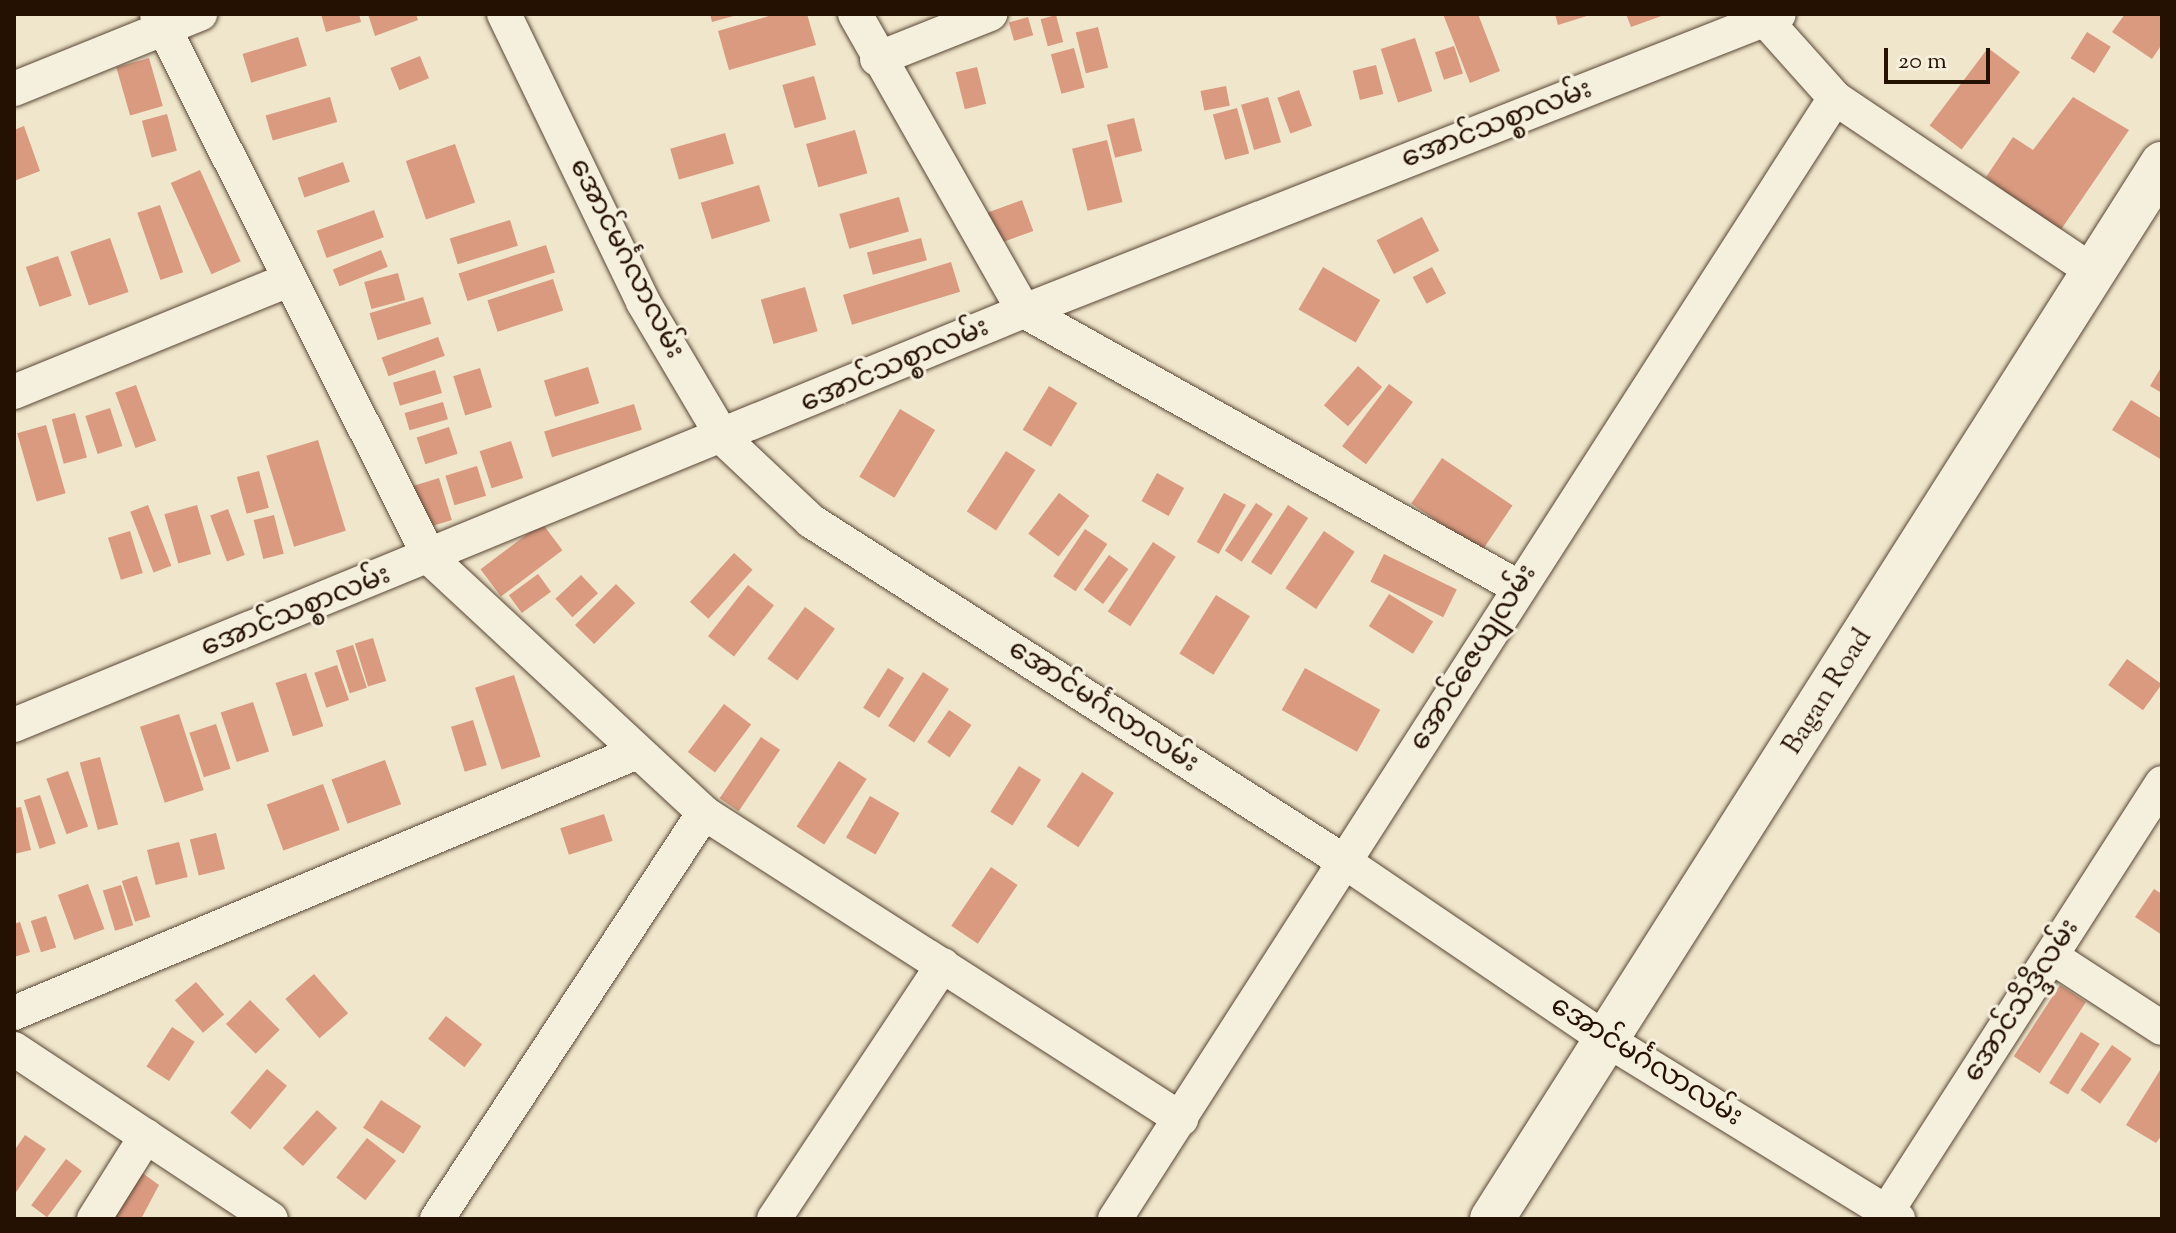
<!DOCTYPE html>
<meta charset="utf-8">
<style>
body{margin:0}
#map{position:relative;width:2176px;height:1233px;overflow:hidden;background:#efe6cb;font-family:"Sorts Mill Goudy","Noto Sans Myanmar",serif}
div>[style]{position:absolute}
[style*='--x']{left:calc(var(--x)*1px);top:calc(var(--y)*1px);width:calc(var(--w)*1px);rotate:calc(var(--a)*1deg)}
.building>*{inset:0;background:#d99a80;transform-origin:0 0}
.roads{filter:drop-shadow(0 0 2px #584634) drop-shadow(0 0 2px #584634)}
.street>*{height:34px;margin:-17px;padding:0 17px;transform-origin:17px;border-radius:17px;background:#f5efdd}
.secondary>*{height:44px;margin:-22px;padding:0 22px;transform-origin:22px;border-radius:22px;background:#f5efdd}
span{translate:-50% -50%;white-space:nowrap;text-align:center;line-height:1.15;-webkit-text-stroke:6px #f5efdd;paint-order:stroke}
.street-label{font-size:28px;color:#251102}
.frame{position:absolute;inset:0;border:16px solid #251102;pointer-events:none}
.scale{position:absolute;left:1884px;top:48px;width:106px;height:36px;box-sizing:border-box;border:4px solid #251102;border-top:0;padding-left:10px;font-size:24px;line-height:28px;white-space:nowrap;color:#251102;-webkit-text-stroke:6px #f5efdd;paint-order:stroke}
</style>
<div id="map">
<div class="building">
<i style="clip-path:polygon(321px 14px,359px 14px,361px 22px,326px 32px)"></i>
<i style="clip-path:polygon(368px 14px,416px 14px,418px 20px,375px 36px)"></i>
<i style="clip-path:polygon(710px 14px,737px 14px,737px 15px,712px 22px)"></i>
<i style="clip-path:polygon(776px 14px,807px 14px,816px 45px,729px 70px,718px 31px)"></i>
<i style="clip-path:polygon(1443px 14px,1478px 14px,1500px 71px,1470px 83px)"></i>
<i style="clip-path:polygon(1555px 14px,1590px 14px,1590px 15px,1558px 25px)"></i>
<i style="clip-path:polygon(1626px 14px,1667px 14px,1631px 27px)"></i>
<i style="clip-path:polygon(2125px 14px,2162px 14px,2162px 44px,2152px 59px,2112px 32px)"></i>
<i style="left:1056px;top:15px;width:28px;height:16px;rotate:75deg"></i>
<i style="left:1028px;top:17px;width:19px;height:20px;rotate:74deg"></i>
<i style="left:1098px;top:27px;width:42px;height:23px;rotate:76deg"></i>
<i style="left:2087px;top:32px;width:28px;height:31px;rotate:32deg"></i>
<i style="left:298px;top:37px;width:30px;height:58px;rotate:73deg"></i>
<i style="left:1415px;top:38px;width:56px;height:36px;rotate:72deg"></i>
<i style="left:1454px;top:46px;width:29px;height:20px;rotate:72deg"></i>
<i style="left:1074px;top:48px;width:41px;height:24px;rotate:75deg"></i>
<i style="left:1988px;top:48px;width:40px;height:97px;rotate:37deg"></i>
<i style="left:420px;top:56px;width:24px;height:32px;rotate:68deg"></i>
<i style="left:149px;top:58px;width:50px;height:34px;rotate:74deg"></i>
<i style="left:1376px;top:65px;width:30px;height:24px;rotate:76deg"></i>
<i style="left:977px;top:67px;width:38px;height:22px;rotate:76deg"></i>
<i style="left:814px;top:76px;width:45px;height:33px;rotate:74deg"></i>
<i style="left:1226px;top:86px;width:20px;height:26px;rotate:79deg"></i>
<i style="left:1299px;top:90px;width:38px;height:23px;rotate:70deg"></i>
<i style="left:330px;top:97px;width:26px;height:67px;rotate:74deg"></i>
<i style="left:1268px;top:97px;width:47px;height:28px;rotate:74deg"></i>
<i style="clip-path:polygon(2073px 97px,2129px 130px,2058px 234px,1986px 177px,2013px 137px,2033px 150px)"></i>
<i style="left:1237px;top:108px;width:47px;height:25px;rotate:75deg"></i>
<i style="left:167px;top:114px;width:38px;height:26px;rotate:75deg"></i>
<i style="left:1134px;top:118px;width:34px;height:28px;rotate:76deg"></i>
<i style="clip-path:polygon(24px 126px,40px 171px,14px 181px,14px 130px)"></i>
<i style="left:855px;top:130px;width:45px;height:51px;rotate:74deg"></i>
<i style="left:725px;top:133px;width:32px;height:57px;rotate:74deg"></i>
<i style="left:1107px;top:140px;width:64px;height:36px;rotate:76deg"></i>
<i style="left:455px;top:144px;width:62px;height:52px;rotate:71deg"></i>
<i style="left:343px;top:162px;width:21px;height:48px;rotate:71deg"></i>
<i style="left:200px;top:170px;width:100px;height:32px;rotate:66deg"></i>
<i style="left:759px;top:185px;width:38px;height:61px;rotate:73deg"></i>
<i style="left:899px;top:197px;width:36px;height:62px;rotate:74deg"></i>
<i style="left:1022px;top:200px;width:33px;height:40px;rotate:70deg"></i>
<i style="left:160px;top:205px;width:71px;height:24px;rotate:71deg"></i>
<i style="left:374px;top:210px;width:29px;height:61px;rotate:70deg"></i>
<i style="left:1422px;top:217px;width:38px;height:51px;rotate:63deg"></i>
<i style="left:510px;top:220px;width:27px;height:63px;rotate:73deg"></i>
<i style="left:110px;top:238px;width:57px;height:42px;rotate:71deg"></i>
<i style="left:921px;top:238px;width:23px;height:56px;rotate:75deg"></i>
<i style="left:546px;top:245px;width:29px;height:92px;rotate:72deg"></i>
<i style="left:381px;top:250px;width:18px;height:52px;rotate:68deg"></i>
<i style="left:58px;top:256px;width:42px;height:34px;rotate:71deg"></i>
<i style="left:951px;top:262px;width:31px;height:113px;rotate:73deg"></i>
<i style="left:1323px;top:267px;width:66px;height:49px;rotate:30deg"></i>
<i style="left:1432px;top:267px;width:30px;height:22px;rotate:62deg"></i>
<i style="left:398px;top:273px;width:28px;height:35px;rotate:75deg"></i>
<i style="left:553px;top:279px;width:33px;height:69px;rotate:72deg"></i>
<i style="left:805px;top:287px;width:46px;height:46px;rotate:74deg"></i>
<i style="left:423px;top:297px;width:28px;height:56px;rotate:73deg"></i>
<i style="left:438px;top:337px;width:20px;height:60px;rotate:70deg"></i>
<i style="left:1358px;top:366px;width:32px;height:52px;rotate:41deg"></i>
<i style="clip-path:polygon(2162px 366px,2162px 393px,2150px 386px)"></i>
<i style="left:588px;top:367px;width:38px;height:46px;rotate:73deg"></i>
<i style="left:480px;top:368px;width:41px;height:28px;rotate:73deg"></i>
<i style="left:435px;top:370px;width:24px;height:44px;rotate:73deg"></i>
<i style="left:1389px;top:384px;width:30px;height:78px;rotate:37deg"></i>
<i style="left:136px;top:385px;width:59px;height:22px;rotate:70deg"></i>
<i style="left:1049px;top:386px;width:33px;height:51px;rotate:31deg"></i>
<i style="clip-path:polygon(2131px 400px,2162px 419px,2162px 460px,2112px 430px)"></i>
<i style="left:443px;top:402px;width:18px;height:40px;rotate:74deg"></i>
<i style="left:634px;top:404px;width:27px;height:94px;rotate:73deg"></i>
<i style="left:110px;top:408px;width:40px;height:26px;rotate:72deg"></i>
<i style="left:900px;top:409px;width:41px;height:79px;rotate:31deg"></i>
<i style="left:75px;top:413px;width:46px;height:24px;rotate:75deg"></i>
<i style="left:46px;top:425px;width:71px;height:30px;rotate:74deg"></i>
<i style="left:449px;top:427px;width:28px;height:34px;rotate:72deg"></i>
<i style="left:318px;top:440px;width:95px;height:54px;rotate:73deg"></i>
<i style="left:511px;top:441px;width:39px;height:33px;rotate:72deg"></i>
<i style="left:1006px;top:451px;width:35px;height:72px;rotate:33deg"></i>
<i style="left:1442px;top:458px;width:85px;height:55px;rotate:34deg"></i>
<i style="left:477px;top:466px;width:31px;height:33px;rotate:73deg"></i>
<i style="left:259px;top:471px;width:38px;height:23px;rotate:75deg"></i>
<i style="left:1157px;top:473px;width:31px;height:32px;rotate:29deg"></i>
<i style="left:439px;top:478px;width:44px;height:28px;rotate:73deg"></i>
<i style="left:1059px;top:493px;width:38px;height:51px;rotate:37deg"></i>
<i style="left:1224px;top:493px;width:25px;height:56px;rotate:29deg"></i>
<i style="left:1256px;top:503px;width:20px;height:57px;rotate:33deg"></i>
<i style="left:148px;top:505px;width:65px;height:19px;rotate:69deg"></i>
<i style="left:197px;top:505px;width:51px;height:34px;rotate:74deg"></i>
<i style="left:1288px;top:505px;width:24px;height:68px;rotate:33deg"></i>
<i style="left:228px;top:509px;width:49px;height:19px;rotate:70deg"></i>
<i style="left:274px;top:515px;width:40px;height:21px;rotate:76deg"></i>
<i style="left:542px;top:523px;width:34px;height:77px;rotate:53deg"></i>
<i style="left:1085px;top:529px;width:27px;height:57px;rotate:34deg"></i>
<i style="left:130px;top:531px;width:44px;height:23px;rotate:73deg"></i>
<i style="left:1324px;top:531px;width:37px;height:69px;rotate:34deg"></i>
<i style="left:1153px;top:542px;width:27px;height:83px;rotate:33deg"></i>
<i style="left:734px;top:553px;width:25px;height:66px;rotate:42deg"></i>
<i style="left:1384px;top:554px;width:81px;height:31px;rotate:26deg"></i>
<i style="left:1109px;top:555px;width:24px;height:43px;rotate:36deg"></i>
<i style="left:538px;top:574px;width:22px;height:36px;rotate:54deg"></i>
<i style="left:581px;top:575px;width:25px;height:35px;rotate:47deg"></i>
<i style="left:616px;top:584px;width:27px;height:58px;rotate:45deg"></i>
<i style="left:748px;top:585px;width:33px;height:65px;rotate:38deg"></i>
<i style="left:1389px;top:594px;width:52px;height:38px;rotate:32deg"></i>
<i style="left:1216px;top:595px;width:40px;height:69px;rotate:32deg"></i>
<i style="left:805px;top:607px;width:37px;height:64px;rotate:36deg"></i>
<i style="left:373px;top:638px;width:45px;height:19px;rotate:73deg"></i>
<i style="left:353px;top:645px;width:45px;height:18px;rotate:72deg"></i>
<i style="left:2127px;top:659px;width:43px;height:32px;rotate:36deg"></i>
<i style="left:337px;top:665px;width:37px;height:24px;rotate:71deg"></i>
<i style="left:888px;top:668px;width:19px;height:47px;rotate:32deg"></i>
<i style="left:1305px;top:668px;width:86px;height:48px;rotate:29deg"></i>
<i style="left:923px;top:672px;width:31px;height:64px;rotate:33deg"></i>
<i style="left:306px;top:673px;width:56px;height:32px;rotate:72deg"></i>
<i style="left:514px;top:675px;width:86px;height:41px;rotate:72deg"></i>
<i style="left:253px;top:702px;width:52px;height:34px;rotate:72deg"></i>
<i style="left:724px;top:704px;width:34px;height:60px;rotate:37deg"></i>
<i style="left:949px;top:710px;width:27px;height:39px;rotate:34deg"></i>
<i style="left:179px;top:714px;width:80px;height:41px;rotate:72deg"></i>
<i style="left:473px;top:720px;width:47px;height:23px;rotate:73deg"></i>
<i style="left:216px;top:724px;width:47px;height:28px;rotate:72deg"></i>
<i style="left:761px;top:737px;width:23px;height:74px;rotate:34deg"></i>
<i style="left:100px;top:757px;width:70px;height:21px;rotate:75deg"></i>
<i style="left:385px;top:760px;width:47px;height:57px;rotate:70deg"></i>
<i style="left:839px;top:761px;width:33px;height:78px;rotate:33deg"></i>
<i style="left:1019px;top:766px;width:26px;height:54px;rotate:32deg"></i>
<i style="left:68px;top:771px;width:59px;height:23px;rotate:70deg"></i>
<i style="left:1082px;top:772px;width:38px;height:65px;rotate:33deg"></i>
<i style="left:323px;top:784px;width:49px;height:60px;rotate:70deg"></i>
<i style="left:40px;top:795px;width:51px;height:17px;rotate:72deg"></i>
<i style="left:870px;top:796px;width:34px;height:48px;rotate:30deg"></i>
<i style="clip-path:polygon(21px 807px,31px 850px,14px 854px,14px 808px)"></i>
<i style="left:604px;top:814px;width:28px;height:46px;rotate:72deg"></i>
<i style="left:216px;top:833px;width:37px;height:27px;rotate:76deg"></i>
<i style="left:179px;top:842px;width:36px;height:33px;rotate:76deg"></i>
<i style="left:991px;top:867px;width:32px;height:71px;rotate:34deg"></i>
<i style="left:137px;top:876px;width:43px;height:16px;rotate:72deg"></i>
<i style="left:88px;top:884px;width:48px;height:32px;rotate:70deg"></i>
<i style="left:121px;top:885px;width:42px;height:19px;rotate:73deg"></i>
<i style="clip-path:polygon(2154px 889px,2162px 894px,2162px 935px,2135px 917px)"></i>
<i style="left:46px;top:916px;width:33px;height:16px;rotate:72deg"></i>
<i style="clip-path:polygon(20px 922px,30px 952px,14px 957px,14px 924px)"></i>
<i style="left:314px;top:974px;width:52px;height:38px;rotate:49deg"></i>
<i style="left:196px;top:982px;width:43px;height:28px;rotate:49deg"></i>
<i style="left:2060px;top:985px;width:31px;height:85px;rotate:33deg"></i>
<i style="left:250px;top:1000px;width:42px;height:34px;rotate:45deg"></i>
<i style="left:446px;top:1016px;width:46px;height:29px;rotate:38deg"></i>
<i style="left:172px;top:1027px;width:27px;height:47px;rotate:33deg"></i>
<i style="left:2081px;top:1032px;width:22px;height:60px;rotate:32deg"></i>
<i style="left:2112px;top:1045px;width:24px;height:55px;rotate:35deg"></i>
<i style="clip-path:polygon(2162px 1067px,2162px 1135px,2156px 1143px,2126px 1125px)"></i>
<i style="left:267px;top:1069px;width:26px;height:57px;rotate:40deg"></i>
<i style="left:381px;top:1100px;width:48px;height:33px;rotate:33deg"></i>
<i style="left:317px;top:1110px;width:27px;height:51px;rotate:42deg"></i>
<i style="clip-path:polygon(25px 1135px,46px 1149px,14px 1195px,14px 1151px)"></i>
<i style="left:367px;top:1138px;width:37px;height:50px;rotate:38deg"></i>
<i style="left:66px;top:1159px;width:20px;height:58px;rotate:37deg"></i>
<i style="clip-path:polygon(141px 1172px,159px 1185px,141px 1219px,114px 1219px)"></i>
</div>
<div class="roads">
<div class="street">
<i style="--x:157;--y:14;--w:609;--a:63.35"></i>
<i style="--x:430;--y:558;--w:374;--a:42.9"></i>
<i style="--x:704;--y:813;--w:567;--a:32.68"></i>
<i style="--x:504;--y:14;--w:320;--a:64.2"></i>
<i style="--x:643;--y:302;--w:159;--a:59.4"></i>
<i style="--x:724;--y:439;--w:120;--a:43.3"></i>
<i style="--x:811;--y:521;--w:634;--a:32.56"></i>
<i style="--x:1345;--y:862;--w:317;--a:34.2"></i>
<i style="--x:1607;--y:1040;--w:342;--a:31.6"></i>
<i style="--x:855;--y:14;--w:342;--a:60.4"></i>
<i style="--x:1024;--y:311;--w:566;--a:29.19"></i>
<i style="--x:1760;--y:14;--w:113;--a:48.2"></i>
<i style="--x:1835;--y:98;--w:312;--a:33.9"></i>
<i style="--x:877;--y:59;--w:122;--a:-21.7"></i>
<i style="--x:14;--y:89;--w:201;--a:-22"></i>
<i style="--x:14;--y:392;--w:294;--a:-22.2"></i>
<i style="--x:14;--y:725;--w:1092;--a:-22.29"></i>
<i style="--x:1024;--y:311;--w:811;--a:-21.47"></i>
<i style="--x:2051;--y:956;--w:132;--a:33"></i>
<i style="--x:14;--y:1013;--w:673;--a:-22.72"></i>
<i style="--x:14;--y:1049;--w:308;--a:33.5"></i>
<i style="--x:94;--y:1219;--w:98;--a:-57.9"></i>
<i style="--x:437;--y:1219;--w:486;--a:-56.7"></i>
<i style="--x:774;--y:1219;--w:305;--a:-56.4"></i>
<i style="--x:1115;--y:1219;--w:1332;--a:-57.29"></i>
<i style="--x:1882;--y:1219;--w:518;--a:-57.29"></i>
</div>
<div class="secondary">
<i style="--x:1492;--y:1219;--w:1250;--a:-57.58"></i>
</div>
</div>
<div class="street-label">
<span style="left:1497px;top:125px;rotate:-21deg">အောင်သစ္စာလမ်း</span>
<span style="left:626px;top:259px;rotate:63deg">အောင်မင်္ဂလာလမ်း</span>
<span style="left:895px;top:366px;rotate:-23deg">အောင်သစ္စာလမ်း</span>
<span style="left:296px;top:612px;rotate:-22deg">အောင်သစ္စာလမ်း</span>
<span style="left:1474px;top:658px;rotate:-58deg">အောင်ဇေယျလမ်း</span>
<span style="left:1828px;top:692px;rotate:-58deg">Bagan Road</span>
<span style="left:1103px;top:707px;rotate:33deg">အောင်မင်္ဂလာလမ်း</span>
<span style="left:2022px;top:1001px;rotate:-57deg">အောင်သိဒ္ဒိလမ်း</span>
<span style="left:1646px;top:1062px;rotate:32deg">အောင်မင်္ဂလာလမ်း</span>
</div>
<div class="frame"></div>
<div class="scale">20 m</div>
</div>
